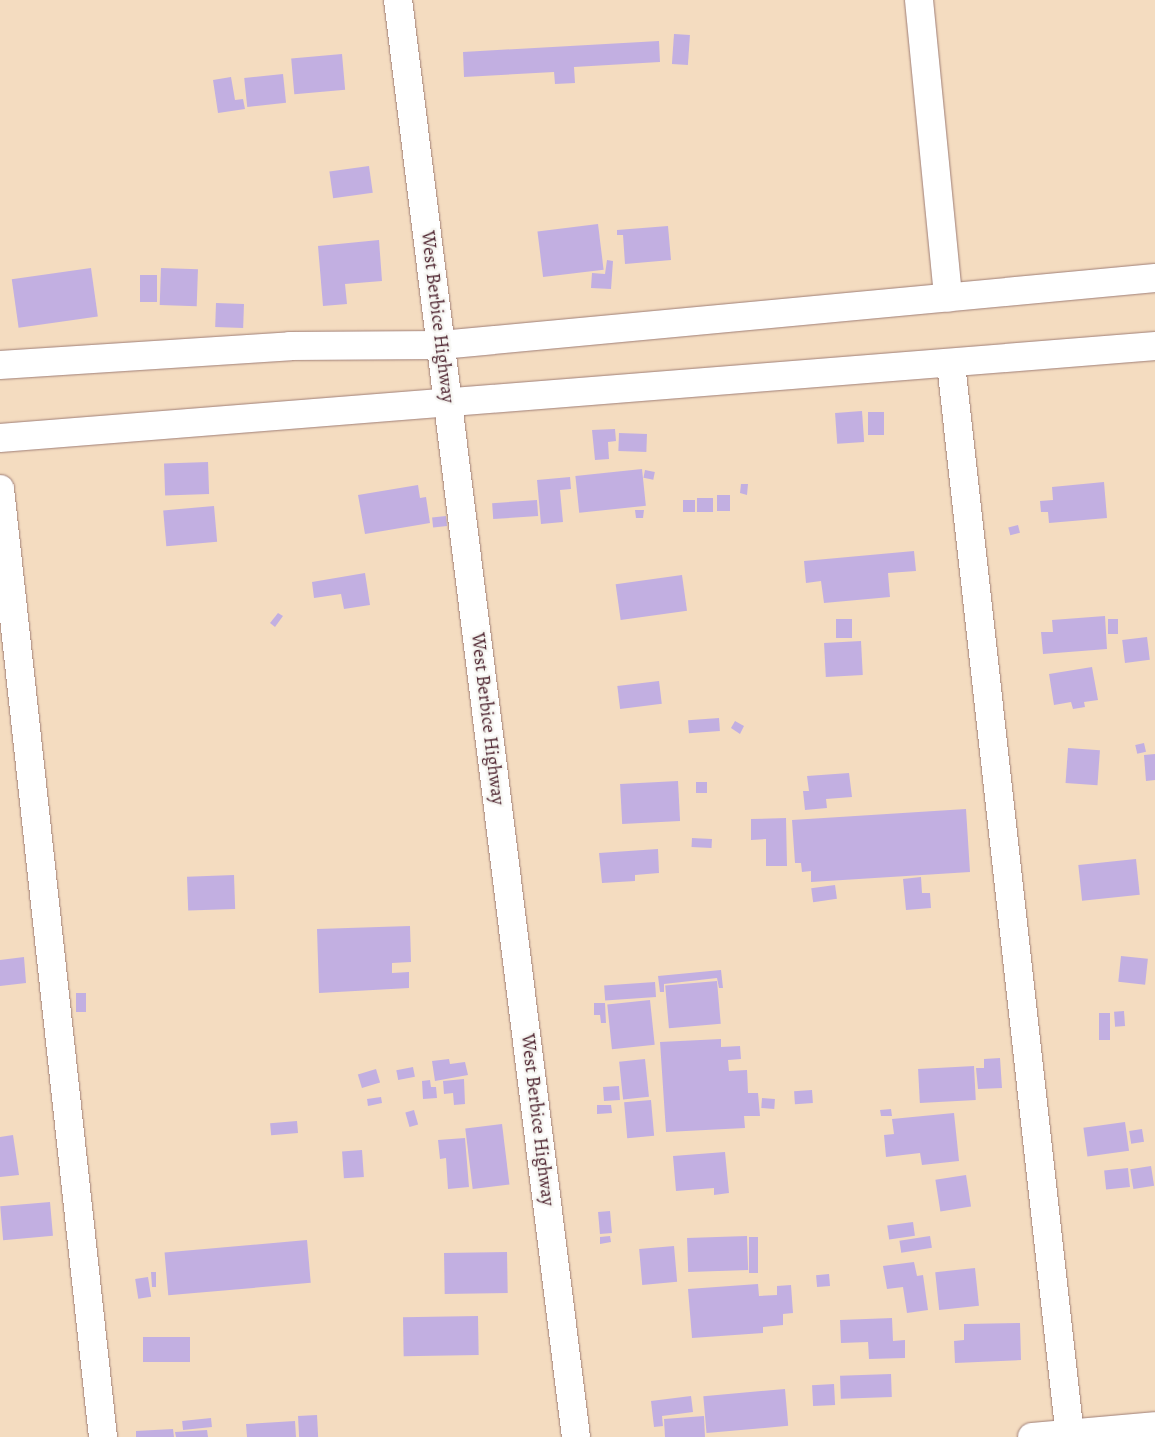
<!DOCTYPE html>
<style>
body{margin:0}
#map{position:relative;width:1155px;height:1437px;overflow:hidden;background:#f4dcc0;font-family:Alegreya,serif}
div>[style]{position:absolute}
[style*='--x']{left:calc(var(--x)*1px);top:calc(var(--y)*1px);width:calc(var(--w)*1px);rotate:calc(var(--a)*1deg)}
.building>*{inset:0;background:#c2afe1;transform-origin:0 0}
.roads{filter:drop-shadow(0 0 1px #9f7e76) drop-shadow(0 0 1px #9f7e76)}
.minor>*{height:28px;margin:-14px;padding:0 14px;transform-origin:14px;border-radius:14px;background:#fff}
.major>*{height:28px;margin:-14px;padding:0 14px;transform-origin:14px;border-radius:14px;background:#fff}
span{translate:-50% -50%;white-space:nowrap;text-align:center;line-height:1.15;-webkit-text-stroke:4.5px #f6f6f2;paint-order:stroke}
.street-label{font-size:19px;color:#4a1f2b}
</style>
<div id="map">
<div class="building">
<i style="left:674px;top:34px;width:16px;height:30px;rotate:4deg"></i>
<i style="clip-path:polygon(659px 41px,660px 62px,574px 67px,575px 83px,555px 84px,554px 72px,464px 77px,463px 52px)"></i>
<i style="left:342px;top:54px;width:36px;height:51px;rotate:85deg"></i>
<i style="left:283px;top:74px;width:29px;height:39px;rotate:84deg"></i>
<i style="clip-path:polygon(231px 77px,235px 100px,243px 99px,245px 109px,218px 113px,213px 80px)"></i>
<i style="left:369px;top:166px;width:27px;height:40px;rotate:82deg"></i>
<i style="left:598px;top:224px;width:46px;height:61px;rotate:83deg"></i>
<i style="clip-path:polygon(668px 226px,671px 260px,625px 264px,623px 235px,617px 235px,617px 230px)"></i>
<i style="clip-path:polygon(379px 240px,382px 281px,345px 284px,347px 304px,323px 306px,318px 246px)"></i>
<i style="clip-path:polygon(607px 260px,613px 261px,611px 289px,591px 288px,592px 273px,605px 274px)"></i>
<i style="left:91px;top:268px;width:49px;height:80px;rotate:82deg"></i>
<i style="left:161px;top:268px;width:37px;height:37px;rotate:2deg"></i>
<i style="left:140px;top:275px;width:17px;height:27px"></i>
<i style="left:216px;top:303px;width:28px;height:24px;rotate:2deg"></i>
<i style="left:862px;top:411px;width:31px;height:27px;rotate:86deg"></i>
<i style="left:868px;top:412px;width:16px;height:23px"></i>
<i style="clip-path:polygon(615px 429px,616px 441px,608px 442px,609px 459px,595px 460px,592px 430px)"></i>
<i style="left:619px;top:433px;width:28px;height:18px;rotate:2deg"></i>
<i style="left:208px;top:462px;width:32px;height:44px;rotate:88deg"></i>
<i style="left:642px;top:469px;width:37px;height:67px;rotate:84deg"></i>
<i style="left:645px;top:470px;width:10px;height:8px;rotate:11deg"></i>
<i style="clip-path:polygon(570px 477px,571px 489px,560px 490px,563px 522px,541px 524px,537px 480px)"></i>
<i style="clip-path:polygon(1104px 482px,1107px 518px,1049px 523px,1048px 512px,1041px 512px,1040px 501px,1053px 500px,1052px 487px)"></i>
<i style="clip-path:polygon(741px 484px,748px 484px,747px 495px,740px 493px)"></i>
<i style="clip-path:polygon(418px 485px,420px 498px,426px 497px,430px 523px,365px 534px,358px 495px)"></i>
<i style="left:717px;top:495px;width:13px;height:16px"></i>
<i style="left:697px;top:498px;width:16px;height:14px"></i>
<i style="left:537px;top:500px;width:16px;height:45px;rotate:86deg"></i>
<i style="left:683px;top:500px;width:12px;height:12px"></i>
<i style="left:214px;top:506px;width:36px;height:51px;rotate:85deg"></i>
<i style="clip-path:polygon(635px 510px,644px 510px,643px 518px,636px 518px)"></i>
<i style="left:446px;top:516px;width:10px;height:14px;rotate:84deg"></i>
<i style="left:1018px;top:525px;width:8px;height:10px;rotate:76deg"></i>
<i style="clip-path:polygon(914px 551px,916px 571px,888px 573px,890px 597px,824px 603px,821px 581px,806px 583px,804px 561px)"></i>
<i style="clip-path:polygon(365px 573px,370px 605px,344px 609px,341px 594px,314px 598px,312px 582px)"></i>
<i style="left:682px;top:575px;width:36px;height:67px;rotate:82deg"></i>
<i style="clip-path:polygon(278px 613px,283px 616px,275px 627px,270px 623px)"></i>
<i style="clip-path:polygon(1105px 616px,1107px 649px,1043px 654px,1041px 632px,1053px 632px,1052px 620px)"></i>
<i style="left:836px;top:619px;width:16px;height:19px"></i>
<i style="left:1108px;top:619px;width:10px;height:15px"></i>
<i style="left:1147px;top:637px;width:23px;height:25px;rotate:83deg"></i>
<i style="left:861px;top:641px;width:34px;height:37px;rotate:87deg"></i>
<i style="clip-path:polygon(1092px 667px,1098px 700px,1084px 702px,1085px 707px,1073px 709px,1071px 702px,1054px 705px,1049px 674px)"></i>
<i style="left:659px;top:681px;width:23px;height:42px;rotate:83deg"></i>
<i style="left:719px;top:718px;width:13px;height:31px;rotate:86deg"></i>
<i style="clip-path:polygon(735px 721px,744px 726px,740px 734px,731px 728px)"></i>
<i style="left:1144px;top:743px;width:9px;height:9px;rotate:77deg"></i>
<i style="left:1068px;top:748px;width:32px;height:35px;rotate:4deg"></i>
<i style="clip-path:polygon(1155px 754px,1155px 780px,1146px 781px,1144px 755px)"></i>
<i style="clip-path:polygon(849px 773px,852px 797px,826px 799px,827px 808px,805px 810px,803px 791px,809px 791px,807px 776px)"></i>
<i style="left:678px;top:781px;width:40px;height:58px;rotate:87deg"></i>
<i style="left:696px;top:782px;width:11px;height:11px"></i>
<i style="clip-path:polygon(966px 809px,970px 872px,811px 882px,811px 871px,802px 872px,801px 863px,795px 863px,792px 820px)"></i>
<i style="clip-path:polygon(786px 818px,787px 866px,766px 866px,766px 839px,751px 840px,751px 819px)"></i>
<i style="left:692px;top:838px;width:20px;height:9px;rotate:3deg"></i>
<i style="clip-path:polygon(658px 849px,659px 873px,635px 875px,635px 881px,602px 883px,599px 853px)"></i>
<i style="left:1136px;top:859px;width:36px;height:58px;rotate:84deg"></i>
<i style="left:234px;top:875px;width:34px;height:47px;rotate:88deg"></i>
<i style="clip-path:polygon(921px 877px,922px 893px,930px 893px,931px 908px,906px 910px,903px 879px)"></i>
<i style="left:835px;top:885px;width:14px;height:24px;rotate:82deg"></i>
<i style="clip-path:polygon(410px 926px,411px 962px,392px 963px,392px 973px,409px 972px,409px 988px,319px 993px,317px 929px)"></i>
<i style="left:1121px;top:956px;width:27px;height:26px;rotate:6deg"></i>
<i style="clip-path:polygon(24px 957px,26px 983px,0 986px,0 960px)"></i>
<i style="clip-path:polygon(721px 970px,723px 988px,719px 988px,717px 978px,664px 984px,664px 992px,660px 992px,658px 976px)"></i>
<i style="left:717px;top:981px;width:43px;height:52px;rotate:85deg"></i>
<i style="left:655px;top:982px;width:15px;height:51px;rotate:86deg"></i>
<i style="left:76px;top:993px;width:10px;height:19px"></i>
<i style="left:650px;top:1000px;width:45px;height:43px;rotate:84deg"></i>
<i style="clip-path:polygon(594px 1003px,605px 1003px,606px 1023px,601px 1023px,600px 1015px,594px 1015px)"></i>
<i style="left:1124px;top:1011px;width:15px;height:10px;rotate:86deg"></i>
<i style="left:1099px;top:1013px;width:11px;height:27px"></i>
<i style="clip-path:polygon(721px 1039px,721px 1047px,740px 1046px,741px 1059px,728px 1060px,729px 1071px,747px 1070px,748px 1093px,758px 1093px,760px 1116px,744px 1116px,745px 1128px,666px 1132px,660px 1042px)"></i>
<i style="clip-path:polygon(1000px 1058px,1002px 1088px,978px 1089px,976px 1068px,984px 1068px,984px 1059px)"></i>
<i style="clip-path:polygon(449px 1059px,450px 1064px,465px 1062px,468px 1075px,435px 1081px,432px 1061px)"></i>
<i style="left:645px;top:1059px;width:38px;height:26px;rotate:84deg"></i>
<i style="left:974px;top:1066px;width:34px;height:56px;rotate:87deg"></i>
<i style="left:413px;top:1067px;width:10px;height:17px;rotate:79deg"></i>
<i style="left:376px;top:1069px;width:14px;height:19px;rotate:73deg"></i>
<i style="clip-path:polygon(464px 1079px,465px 1104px,454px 1105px,453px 1093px,444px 1094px,443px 1081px)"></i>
<i style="clip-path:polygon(430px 1080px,431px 1087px,436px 1087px,437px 1098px,423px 1099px,422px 1081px)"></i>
<i style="left:619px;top:1086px;width:14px;height:16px;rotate:86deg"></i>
<i style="left:812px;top:1090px;width:13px;height:18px;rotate:86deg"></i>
<i style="clip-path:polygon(381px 1097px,382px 1103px,368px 1106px,367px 1099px)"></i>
<i style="left:762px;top:1098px;width:13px;height:10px;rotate:4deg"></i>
<i style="left:651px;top:1100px;width:36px;height:27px;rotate:85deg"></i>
<i style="clip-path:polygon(597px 1105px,611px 1105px,612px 1113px,597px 1114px)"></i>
<i style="clip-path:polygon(891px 1109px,892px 1116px,881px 1116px,880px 1110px)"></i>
<i style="left:414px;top:1110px;width:15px;height:9px;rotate:74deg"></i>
<i style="clip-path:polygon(954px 1113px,959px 1161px,922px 1165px,920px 1153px,886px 1157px,884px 1135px,894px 1134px,892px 1119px)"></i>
<i style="left:297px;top:1121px;width:12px;height:27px;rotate:85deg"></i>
<i style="left:1125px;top:1122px;width:29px;height:42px;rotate:82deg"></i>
<i style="left:502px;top:1124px;width:61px;height:37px;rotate:83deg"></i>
<i style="left:1142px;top:1129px;width:13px;height:13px;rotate:81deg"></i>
<i style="clip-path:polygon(13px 1135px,19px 1175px,0 1177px,0 1137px)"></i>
<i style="clip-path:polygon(465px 1138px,469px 1187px,448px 1189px,446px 1158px,440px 1159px,438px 1140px)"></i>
<i style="left:362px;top:1150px;width:27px;height:20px;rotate:86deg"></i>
<i style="clip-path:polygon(725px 1152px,729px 1193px,714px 1195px,714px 1188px,676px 1191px,673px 1156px)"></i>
<i style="left:1151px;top:1166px;width:20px;height:21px;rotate:81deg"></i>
<i style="left:1128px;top:1168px;width:19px;height:24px;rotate:84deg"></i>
<i style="left:966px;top:1175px;width:32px;height:31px;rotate:81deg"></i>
<i style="left:50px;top:1202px;width:34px;height:50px;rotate:85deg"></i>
<i style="left:610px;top:1211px;width:22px;height:12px;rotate:85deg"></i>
<i style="left:913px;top:1222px;width:14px;height:26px;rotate:82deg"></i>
<i style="clip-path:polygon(610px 1236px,611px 1242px,600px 1244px,600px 1237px)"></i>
<i style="left:747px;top:1236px;width:34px;height:60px;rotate:88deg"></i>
<i style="left:930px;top:1236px;width:12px;height:31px;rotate:81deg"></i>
<i style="left:749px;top:1237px;width:9px;height:36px"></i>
<i style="left:307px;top:1240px;width:43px;height:143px;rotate:85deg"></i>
<i style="left:674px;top:1246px;width:36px;height:35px;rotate:85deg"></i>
<i style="left:507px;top:1252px;width:41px;height:63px;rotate:89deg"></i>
<i style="clip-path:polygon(914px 1262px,917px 1276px,923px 1275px,928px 1310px,907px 1313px,903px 1287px,887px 1289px,883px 1266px)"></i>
<i style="left:975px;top:1268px;width:38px;height:40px;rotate:84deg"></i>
<i style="clip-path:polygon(151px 1272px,156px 1272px,156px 1287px,152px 1287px)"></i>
<i style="left:829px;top:1274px;width:12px;height:13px;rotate:85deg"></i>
<i style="left:148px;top:1277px;width:20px;height:13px;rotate:81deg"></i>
<i style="clip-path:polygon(758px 1284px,759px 1296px,777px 1295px,777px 1286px,791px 1285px,793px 1313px,783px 1314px,783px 1325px,763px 1327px,763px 1333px,692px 1338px,688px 1289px)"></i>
<i style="left:478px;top:1316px;width:39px;height:75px;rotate:89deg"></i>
<i style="clip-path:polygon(892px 1318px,893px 1341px,905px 1340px,905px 1358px,869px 1359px,868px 1342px,841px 1343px,840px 1320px)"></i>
<i style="clip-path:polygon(1020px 1323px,1021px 1360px,955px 1363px,954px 1341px,964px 1340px,964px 1324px)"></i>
<i style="left:190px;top:1337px;width:25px;height:47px;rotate:90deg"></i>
<i style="left:891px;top:1374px;width:23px;height:51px;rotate:88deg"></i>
<i style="left:834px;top:1384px;width:21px;height:22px;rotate:87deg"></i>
<i style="left:785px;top:1389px;width:37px;height:82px;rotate:85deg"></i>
<i style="clip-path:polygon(691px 1396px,693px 1412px,662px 1416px,663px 1426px,654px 1427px,651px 1401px)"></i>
<i style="left:317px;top:1415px;width:22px;height:19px;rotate:87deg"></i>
<i style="clip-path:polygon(704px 1416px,705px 1437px,665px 1437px,664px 1419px)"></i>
<i style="left:211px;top:1418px;width:9px;height:29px;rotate:84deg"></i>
<i style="clip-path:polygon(295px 1421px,296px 1437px,247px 1437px,246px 1424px)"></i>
<i style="clip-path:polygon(173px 1429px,174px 1437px,136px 1437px,136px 1431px)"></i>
<i style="clip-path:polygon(207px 1430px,208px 1437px,176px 1437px,175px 1432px)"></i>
</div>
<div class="roads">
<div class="minor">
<i style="--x:919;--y:0;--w:299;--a:84.4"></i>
<i style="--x:951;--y:364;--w:1080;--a:83.67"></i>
<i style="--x:0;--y:365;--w:291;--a:-3.7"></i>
<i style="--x:290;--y:346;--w:151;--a:-0.4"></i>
<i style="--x:441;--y:345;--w:717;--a:-5.36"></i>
<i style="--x:0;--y:438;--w:1159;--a:-4.55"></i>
<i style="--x:0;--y:489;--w:954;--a:83.8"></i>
<i style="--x:1032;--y:1437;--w:123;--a:-5.1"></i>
</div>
<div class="major">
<i style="--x:398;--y:0;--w:1448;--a:82.94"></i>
</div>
</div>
<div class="street-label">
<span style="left:437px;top:317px;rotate:83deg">West Berbice Highway</span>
<span style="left:487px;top:719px;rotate:83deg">West Berbice Highway</span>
<span style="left:537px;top:1120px;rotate:83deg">West Berbice Highway</span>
</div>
</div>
